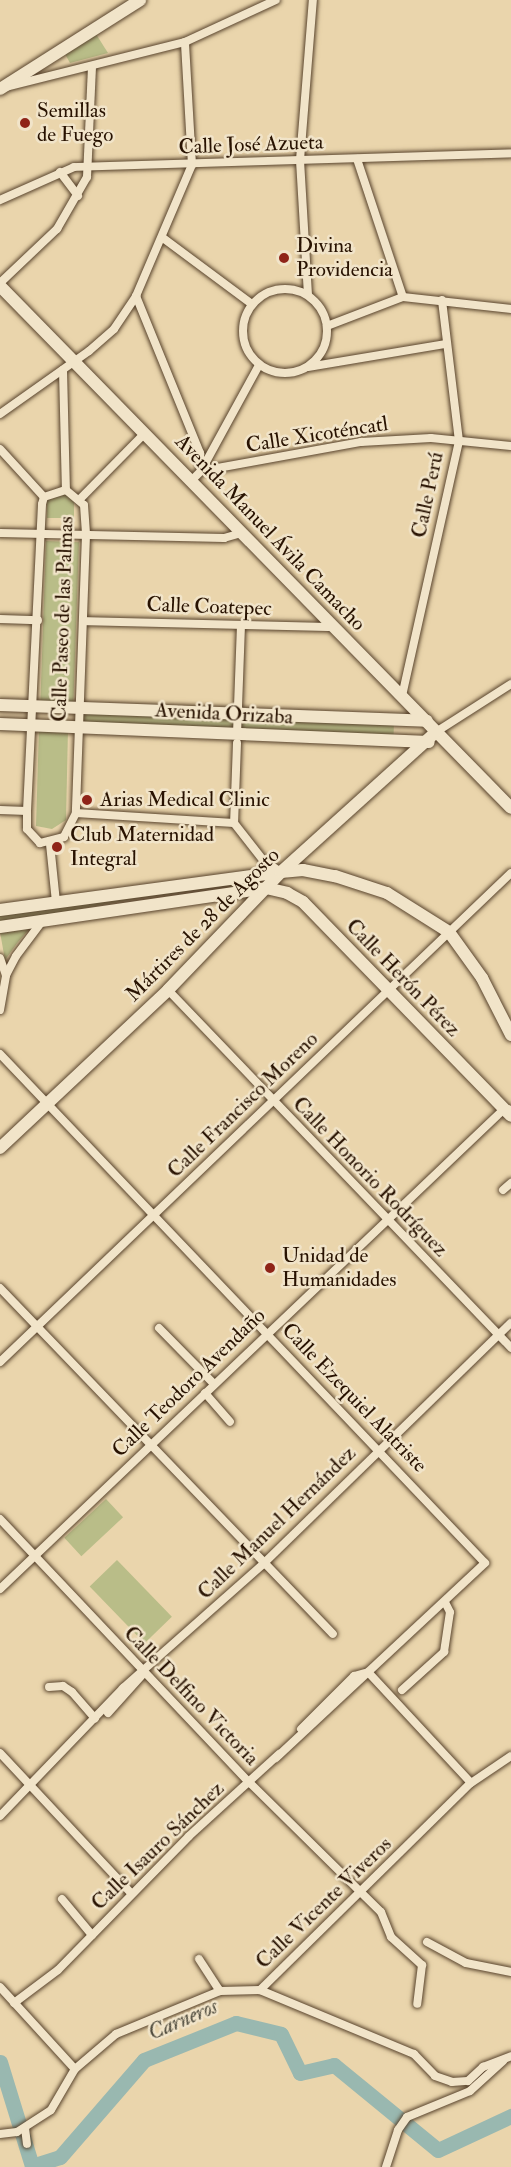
<!DOCTYPE html>
<meta charset="utf-8">
<style>
body{margin:0}
#map{position:relative;width:511px;height:2167px;overflow:hidden;background:#ead5ac;font-family:"IM FELL Double Pica",serif}
div>[style]{position:absolute}
[style*='--x']{left:calc(var(--x)*1px);top:calc(var(--y)*1px);width:calc(var(--w)*1px);rotate:calc(var(--a)*1deg)}
.green>*{inset:0;background:#b9bd88;transform-origin:0 0}
.river>*{height:15px;margin:-7.5px;padding:0 7.5px;transform-origin:7.5px;border-radius:7.5px;background:#99b8b0}
.roads{filter:drop-shadow(0 0 2px #58432c) drop-shadow(0 0 2px #58432c)}
.street>*{height:8px;margin:-4px;padding:0 4px;transform-origin:4px;border-radius:4px;background:#f1e4c9}
.street>.ring{margin:-4px;padding:0;box-sizing:content-box;background:none;border:8px solid #f1e4c9;border-radius:50%}
.secondary>*{height:12px;margin:-6px;padding:0 6px;transform-origin:6px;border-radius:6px;background:#f1e4c9}
.dots>*{width:16px;height:16px;translate:-50% -50%;box-sizing:border-box;border:3px solid #f1e4c9;border-radius:50%}
span{translate:-50% -50%;white-space:nowrap;text-align:center;line-height:1.15;-webkit-text-stroke:5px #f1e4c9;paint-order:stroke}
.poi-label{font-size:21px;color:#281201}
.left{translate:0 -50%;text-align:left}
.street-label{font-size:21px;color:#281201}
.water-label{font-size:22px;color:#504c3e;font-style:italic}
</style>
<div id="map">
<div class="green">
<i style="clip-path:polygon(96px 34px,108px 53px,70px 63px,65px 54px)"></i>
<i style="clip-path:polygon(66px 494px,74px 500px,74px 518px,47px 518px,47px 500px)"></i>
<i style="left:46px;top:541px;width:33px;height:161px;rotate:2deg"></i>
<i style="clip-path:polygon(82px 712px,234px 719px,234px 730px,82px 725px)"></i>
<i style="left:242px;top:720px;width:152px;height:10px;rotate:2deg"></i>
<i style="clip-path:polygon(39px 728px,68px 729px,66px 820px,52px 829px,36px 826px)"></i>
<i style="clip-path:polygon(260px 874px,252px 883px,135px 899px,0 923px,0 915px)"></i>
<i style="clip-path:polygon(30px 928px,18px 942px,5px 960px,0 932px)"></i>
<i style="left:106px;top:1499px;width:25px;height:57px;rotate:47deg"></i>
<i style="left:117px;top:1560px;width:79px;height:38px;rotate:46deg"></i>
</div>
<div class="river">
<i style="--x:0;--y:2062;--w:109;--a:72.9"></i>
<i style="--x:32;--y:2166;--w:29;--a:-18"></i>
<i style="--x:60;--y:2157;--w:128;--a:-49.1"></i>
<i style="--x:144;--y:2060;--w:99;--a:-21.9"></i>
<i style="--x:236;--y:2023;--w:46;--a:13.7"></i>
<i style="--x:281;--y:2034;--w:43;--a:64"></i>
<i style="--x:300;--y:2073;--w:35;--a:-13"></i>
<i style="--x:334;--y:2065;--w:134;--a:39.3"></i>
<i style="--x:438;--y:2150;--w:81;--a:-25"></i>
</div>
<div class="roads">
<div class="street">
<i style="--x:6;--y:87;--w:185;--a:-14.1"></i>
<i style="--x:185;--y:42;--w:100;--a:-24.8"></i>
<i style="--x:357;--y:159;--w:145;--a:71.6"></i>
<i style="--x:60;--y:172;--w:30;--a:53"></i>
<i style="--x:0;--y:200;--w:81;--a:-24"></i>
<i style="--x:74;--y:167;--w:437;--a:-1.8"></i>
<i style="--x:163;--y:238;--w:111;--a:36.6"></i>
<i style="--x:0;--y:283;--w:79;--a:-43.5"></i>
<i style="--x:57;--y:229;--w:60;--a:-60"></i>
<i style="--x:87;--y:177;--w:111;--a:-87.4"></i>
<i class="ring" style="left:243px;top:289px;width:76px;height:76px"></i>
<i style="--x:308;--y:295;--w:135;--a:-93.4"></i>
<i style="--x:300;--y:160;--w:161;--a:-85.4"></i>
<i style="--x:136;--y:296;--w:170;--a:67.8"></i>
<i style="--x:200;--y:453;--w:18;--a:87"></i>
<i style="--x:327;--y:326;--w:81;--a:-20.9"></i>
<i style="--x:403;--y:297;--w:109;--a:6.3"></i>
<i style="--x:308;--y:367;--w:140;--a:-9.5"></i>
<i style="--x:63;--y:370;--w:120;--a:88.6"></i>
<i style="--x:0;--y:414;--w:109;--a:-35.3"></i>
<i style="--x:89;--y:351;--w:33;--a:-41"></i>
<i style="--x:114;--y:329;--w:40;--a:-56"></i>
<i style="--x:136;--y:296;--w:142;--a:-66.9"></i>
<i style="--x:192;--y:165;--w:123;--a:-93.3"></i>
<i style="--x:0;--y:449;--w:65;--a:47.5"></i>
<i style="--x:201;--y:471;--w:163;--a:-10.3"></i>
<i style="--x:361;--y:442;--w:70;--a:-3.3"></i>
<i style="--x:431;--y:438;--w:80;--a:5.7"></i>
<i style="--x:191;--y:481;--w:14;--a:-45"></i>
<i style="--x:201;--y:471;--w:121;--a:-61.3"></i>
<i style="--x:66;--y:490;--w:23;--a:40"></i>
<i style="--x:84;--y:505;--w:30;--a:86"></i>
<i style="--x:86;--y:535;--w:278;--a:92.1"></i>
<i style="--x:76;--y:813;--w:27;--a:117"></i>
<i style="--x:64;--y:837;--w:25;--a:166"></i>
<i style="--x:40;--y:843;--w:19;--a:-133"></i>
<i style="--x:27;--y:829;--w:18;--a:-90"></i>
<i style="--x:27;--y:811;--w:307;--a:-87.2"></i>
<i style="--x:42;--y:504;--w:7;--a:-74"></i>
<i style="--x:44;--y:497;--w:23;--a:-18"></i>
<i style="--x:80;--y:499;--w:93;--a:-45.4"></i>
<i style="--x:0;--y:533;--w:224;--a:1.3"></i>
<i style="--x:224;--y:538;--w:19;--a:-16"></i>
<i style="--x:0;--y:619;--w:38;--a:2"></i>
<i style="--x:83;--y:621;--w:251;--a:1.4"></i>
<i style="--x:402;--y:696;--w:261;--a:-77.4"></i>
<i style="--x:459;--y:441;--w:142;--a:-96.9"></i>
<i style="--x:436;--y:732;--w:89;--a:-32.6"></i>
<i style="--x:237;--y:734;--w:108;--a:-87.9"></i>
<i style="--x:237;--y:743;--w:80;--a:92.1"></i>
<i style="--x:234;--y:823;--w:47;--a:51.9"></i>
<i style="--x:263;--y:860;--w:22;--a:34"></i>
<i style="--x:0;--y:810;--w:27;--a:2"></i>
<i style="--x:76;--y:813;--w:158;--a:3.6"></i>
<i style="--x:50;--y:844;--w:58;--a:84.1"></i>
<i style="--x:0;--y:958;--w:18;--a:71"></i>
<i style="--x:168;--y:990;--w:496;--a:46.2"></i>
<i style="--x:0;--y:1010;--w:36;--a:-80"></i>
<i style="--x:6;--y:975;--w:21;--a:-62"></i>
<i style="--x:16;--y:956;--w:45;--a:-53.1"></i>
<i style="--x:0;--y:1054;--w:703;--a:46.38"></i>
<i style="--x:485;--y:1563;--w:286;--a:137"></i>
<i style="--x:503;--y:1190;--w:11;--a:-41"></i>
<i style="--x:0;--y:1288;--w:480;--a:46.1"></i>
<i style="--x:159;--y:1328;--w:78;--a:45.5"></i>
<i style="--x:0;--y:1362;--w:707;--a:-43.74"></i>
<i style="--x:205;--y:1393;--w:38;--a:49"></i>
<i style="--x:0;--y:1519;--w:364;--a:46.6"></i>
<i style="--x:250;--y:1783;--w:184;--a:44.6"></i>
<i style="--x:381;--y:1912;--w:27;--a:68"></i>
<i style="--x:391;--y:1937;--w:42;--a:42.1"></i>
<i style="--x:422;--y:1965;--w:39;--a:97"></i>
<i style="--x:0;--y:1589;--w:696;--a:-43.6"></i>
<i style="--x:504;--y:1109;--w:4;--a:0"></i>
<i style="--x:368;--y:1672;--w:151;--a:47.1"></i>
<i style="--x:49;--y:1687;--w:14;--a:-4"></i>
<i style="--x:63;--y:1686;--w:11;--a:34"></i>
<i style="--x:72;--y:1692;--w:35;--a:49"></i>
<i style="--x:402;--y:1690;--w:57;--a:-42.1"></i>
<i style="--x:444;--y:1652;--w:40;--a:-81.5"></i>
<i style="--x:450;--y:1612;--w:11;--a:-117"></i>
<i style="--x:108;--y:1713;--w:52;--a:-48.1"></i>
<i style="--x:301;--y:1729;--w:75;--a:-45"></i>
<i style="--x:354;--y:1676;--w:11;--a:-15"></i>
<i style="--x:0;--y:1753;--w:193;--a:46.9"></i>
<i style="--x:0;--y:1816;--w:178;--a:-46.1"></i>
<i style="--x:123;--y:1688;--w:187;--a:-41.5"></i>
<i style="--x:263;--y:1564;--w:346;--a:-44.2"></i>
<i style="--x:62;--y:1899;--w:47;--a:50.2"></i>
<i style="--x:427;--y:1942;--w:44;--a:28.3"></i>
<i style="--x:466;--y:1963;--w:46;--a:11.3"></i>
<i style="--x:199;--y:1959;--w:38;--a:57"></i>
<i style="--x:0;--y:1987;--w:111;--a:47.6"></i>
<i style="--x:260;--y:1990;--w:167;--a:22.6"></i>
<i style="--x:414;--y:2054;--w:30;--a:46"></i>
<i style="--x:435;--y:2076;--w:18;--a:19"></i>
<i style="--x:452;--y:2082;--w:16;--a:-4"></i>
<i style="--x:468;--y:2081;--w:21;--a:-43"></i>
<i style="--x:483;--y:2067;--w:30;--a:-21"></i>
<i style="--x:14;--y:2003;--w:55;--a:-36.9"></i>
<i style="--x:58;--y:1970;--w:187;--a:-45.6"></i>
<i style="--x:189;--y:1836;--w:122;--a:-42.3"></i>
<i style="--x:25;--y:2128;--w:16;--a:83"></i>
<i style="--x:0;--y:2134;--w:17;--a:-7"></i>
<i style="--x:17;--y:2132;--w:40;--a:-32.9"></i>
<i style="--x:51;--y:2110;--w:48;--a:-59.7"></i>
<i style="--x:75;--y:2069;--w:54;--a:-40.5"></i>
<i style="--x:116;--y:2034;--w:113;--a:-22.5"></i>
<i style="--x:220;--y:1991;--w:40;--a:-1.4"></i>
<i style="--x:260;--y:1990;--w:296;--a:-44.5"></i>
<i style="--x:471;--y:1783;--w:48;--a:-34"></i>
<i style="--x:386;--y:2167;--w:39;--a:-72"></i>
<i style="--x:398;--y:2130;--w:16;--a:-55"></i>
<i style="--x:407;--y:2117;--w:68;--a:-22.4"></i>
<i style="--x:470;--y:2091;--w:45;--a:-42.3"></i>
</div>
<div class="secondary">
<i style="--x:0;--y:89;--w:166;--a:-32.4"></i>
<i style="--x:0;--y:286;--w:730;--a:45.61"></i>
<i style="--x:0;--y:705;--w:427;--a:2.1"></i>
<i style="--x:0;--y:724;--w:429;--a:2.4"></i>
<i style="--x:0;--y:910;--w:284;--a:-7.7"></i>
<i style="--x:281;--y:872;--w:22;--a:-5"></i>
<i style="--x:303;--y:870;--w:33;--a:11"></i>
<i style="--x:335;--y:876;--w:55;--a:18.1"></i>
<i style="--x:387;--y:893;--w:73;--a:32.2"></i>
<i style="--x:449;--y:932;--w:57;--a:54.3"></i>
<i style="--x:482;--y:978;--w:64;--a:63"></i>
<i style="--x:0;--y:927;--w:269;--a:-8.3"></i>
<i style="--x:266;--y:888;--w:22;--a:13"></i>
<i style="--x:287;--y:893;--w:18;--a:29"></i>
<i style="--x:303;--y:902;--w:298;--a:45.8"></i>
<i style="--x:0;--y:1148;--w:231;--a:-43.2"></i>
<i style="--x:168;--y:990;--w:163;--a:-46.2"></i>
<i style="--x:281;--y:872;--w:209;--a:-42.1"></i>
</div>
</div>
<div class="dots">
<i style="left:25px;top:123px;background:#8f2418"></i>
<i style="left:284px;top:258px;background:#8f2418"></i>
<i style="left:87px;top:800px;background:#8f2418"></i>
<i style="left:57px;top:847px;background:#8f2418"></i>
<i style="left:270px;top:1268px;background:#8f2418"></i>
</div>
<div class="poi-label">
<span class="left" style="left:37px;top:123px">Semillas<br>de Fuego</span>
<span class="left" style="left:296px;top:258px">Divina<br>Providencia</span>
<span class="left" style="left:100px;top:800px">Arias Medical Clinic</span>
<span class="left" style="left:70px;top:847px">Club Maternidad<br>Integral</span>
<span class="left" style="left:282px;top:1268px">Unidad de<br>Humanidades</span>
</div>
<div class="street-label">
<span style="left:251px;top:145px;rotate:-2deg">Calle José Azueta</span>
<span style="left:317px;top:435px;rotate:-9deg">Calle Xicoténcatl</span>
<span style="left:428px;top:495px;rotate:-78deg">Calle Perú</span>
<span style="left:270px;top:533px;rotate:46deg">Avenida Manuel Ávila Camacho</span>
<span style="left:209px;top:607px;rotate:2deg">Calle Coatepec</span>
<span style="left:63px;top:619px;rotate:-88deg">Calle Paseo de las Palmas</span>
<span style="left:224px;top:714px;rotate:3deg">Avenida Orizaba</span>
<span style="left:203px;top:925px;rotate:-45deg">Mártires de 28 de Agosto</span>
<span style="left:403px;top:978px;rotate:46deg">Calle Herón Pérez</span>
<span style="left:243px;top:1105px;rotate:-44deg">Calle Francisco Moreno</span>
<span style="left:370px;top:1177px;rotate:46deg">Calle Honorio Rodríguez</span>
<span style="left:189px;top:1383px;rotate:-44deg">Calle Teodoro Avendaño</span>
<span style="left:354px;top:1398px;rotate:46deg">Calle Ezequiel Alatriste</span>
<span style="left:277px;top:1523px;rotate:-44deg">Calle Manuel Hernández</span>
<span style="left:191px;top:1696px;rotate:46deg">Calle Delfino Victoria</span>
<span style="left:158px;top:1846px;rotate:-44deg">Calle Isauro Sánchez</span>
<span style="left:324px;top:1903px;rotate:-44deg">Calle Vicente Viveros</span>
</div>
<div class="water-label">
<span style="left:183px;top:2020px;rotate:-23deg">Carneros</span>
</div>
</div>
